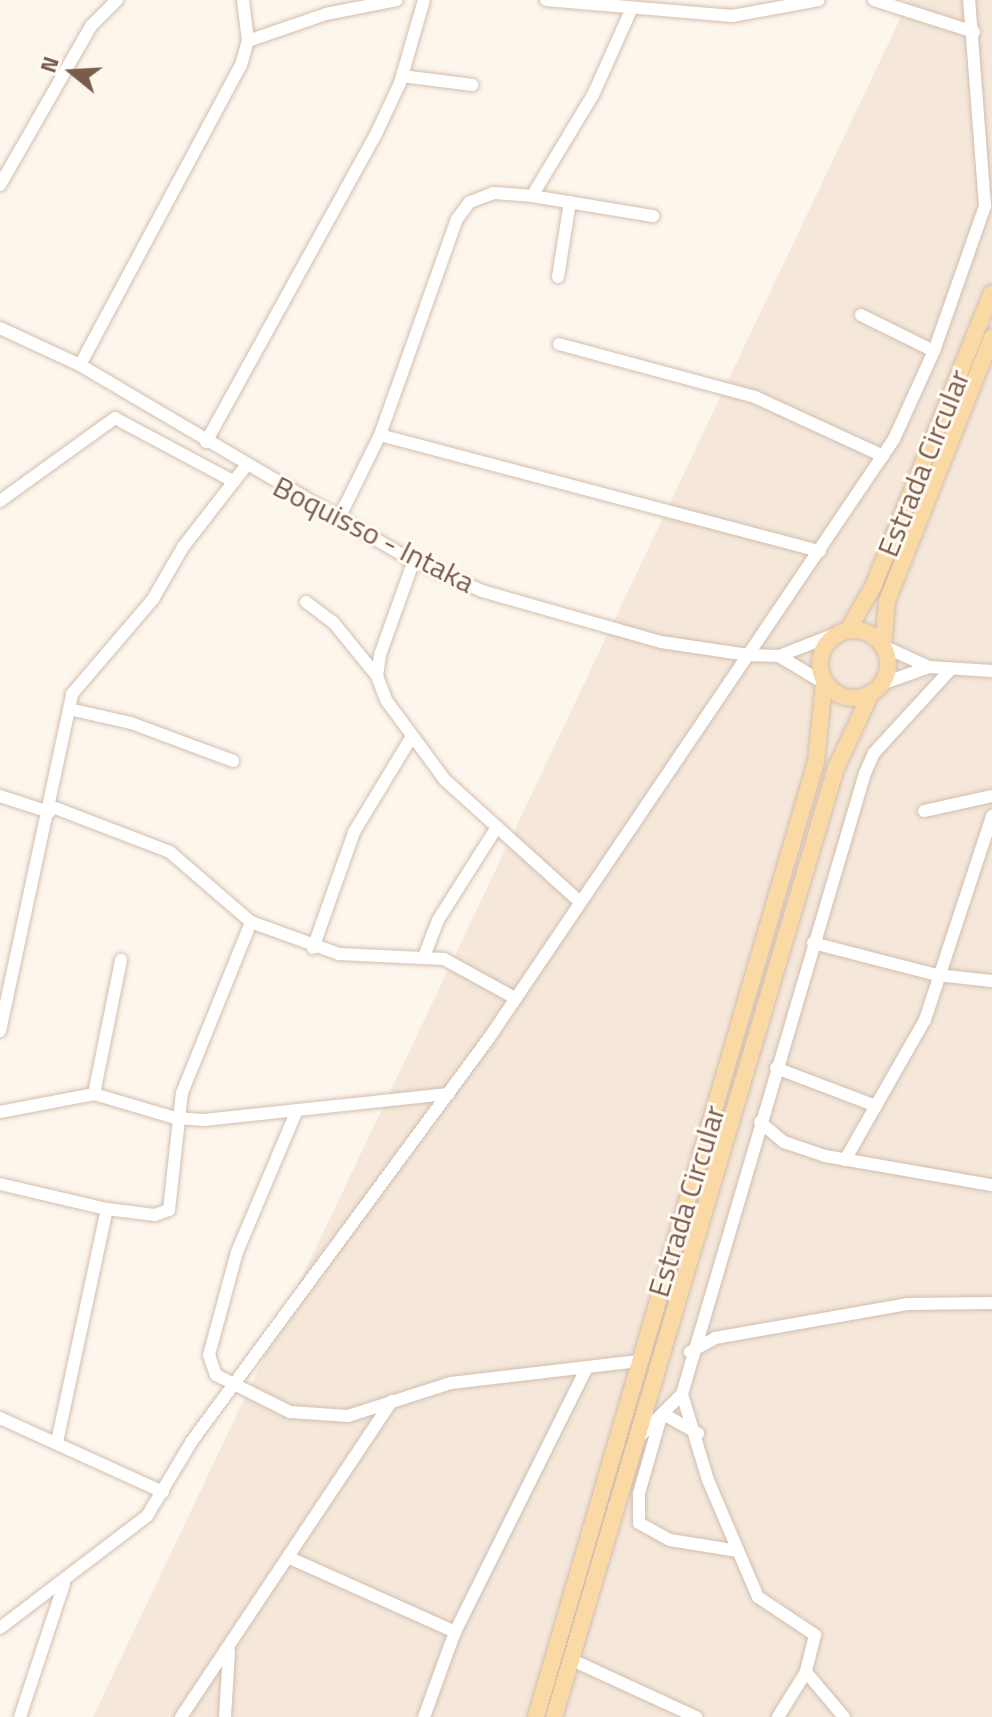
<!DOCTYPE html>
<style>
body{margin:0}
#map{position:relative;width:992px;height:1717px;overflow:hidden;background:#fdf6ec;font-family:"Titillium Web",sans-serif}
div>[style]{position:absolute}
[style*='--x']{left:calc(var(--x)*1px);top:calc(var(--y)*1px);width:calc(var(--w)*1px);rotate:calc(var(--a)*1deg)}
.residential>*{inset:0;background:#f5e8da}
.roads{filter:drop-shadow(0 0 2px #d1beb0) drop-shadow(0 0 2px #d1beb0)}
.minor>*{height:12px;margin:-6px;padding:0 6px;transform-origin:6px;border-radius:6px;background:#fff}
.major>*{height:16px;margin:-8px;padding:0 8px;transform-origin:8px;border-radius:8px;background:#fbd9a5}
.major>.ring{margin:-8px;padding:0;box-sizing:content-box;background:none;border:16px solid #fbd9a5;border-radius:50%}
span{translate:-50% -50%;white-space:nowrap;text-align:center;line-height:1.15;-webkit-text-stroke:6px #fffaf3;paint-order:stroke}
.street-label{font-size:30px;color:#7a5c4d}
.north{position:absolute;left:32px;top:32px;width:80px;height:80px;-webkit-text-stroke:6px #fffaf3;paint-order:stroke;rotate:288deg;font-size:22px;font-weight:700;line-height:32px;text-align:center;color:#7a5c4d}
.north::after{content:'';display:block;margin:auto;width:28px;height:36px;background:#7a5c4d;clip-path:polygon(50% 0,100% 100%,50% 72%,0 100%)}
</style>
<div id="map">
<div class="residential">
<i style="clip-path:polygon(909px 0,992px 0,992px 1717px,93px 1717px)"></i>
</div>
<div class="roads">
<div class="minor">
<i style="--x:546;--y:0;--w:187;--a:4.9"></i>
<i style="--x:732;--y:16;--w:88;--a:-10.4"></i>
<i style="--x:874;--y:0;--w:105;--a:17.7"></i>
<i style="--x:248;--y:41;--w:83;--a:-19.1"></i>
<i style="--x:326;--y:14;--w:72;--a:-11.2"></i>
<i style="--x:402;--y:76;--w:71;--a:7.3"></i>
<i style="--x:0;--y:185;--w:183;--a:-60.2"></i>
<i style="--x:91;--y:26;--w:37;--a:-45"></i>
<i style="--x:532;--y:196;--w:118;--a:-58.9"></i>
<i style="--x:593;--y:95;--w:93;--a:-65.9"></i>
<i style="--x:558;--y:277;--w:76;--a:-80.9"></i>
<i style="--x:861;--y:315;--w:81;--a:26.3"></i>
<i style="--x:0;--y:328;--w:88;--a:24.8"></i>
<i style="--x:80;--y:365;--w:381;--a:30.5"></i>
<i style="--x:408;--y:558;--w:81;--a:24"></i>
<i style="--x:482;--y:591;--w:186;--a:15.9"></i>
<i style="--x:661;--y:642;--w:88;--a:8.5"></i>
<i style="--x:748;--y:655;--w:31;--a:2"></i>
<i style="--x:779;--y:656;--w:63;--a:-21.3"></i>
<i style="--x:559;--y:344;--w:203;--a:15.1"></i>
<i style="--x:755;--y:397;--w:141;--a:24.7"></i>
<i style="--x:80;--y:365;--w:340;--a:-61.8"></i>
<i style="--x:241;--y:65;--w:25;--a:-74"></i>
<i style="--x:248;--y:41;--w:41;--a:-97"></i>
<i style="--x:380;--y:435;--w:455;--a:14.8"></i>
<i style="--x:206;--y:442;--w:354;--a:-61.1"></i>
<i style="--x:377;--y:132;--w:54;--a:-64.9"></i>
<i style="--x:400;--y:83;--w:86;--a:-73.9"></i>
<i style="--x:0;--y:501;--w:142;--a:-35.8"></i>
<i style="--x:115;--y:418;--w:134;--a:28.1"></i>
<i style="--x:339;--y:518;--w:93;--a:-63.7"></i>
<i style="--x:380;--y:435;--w:229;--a:-70.4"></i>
<i style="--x:457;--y:219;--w:21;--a:-53"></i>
<i style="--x:470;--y:202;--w:25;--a:-21"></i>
<i style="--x:493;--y:193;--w:39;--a:4"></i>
<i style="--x:532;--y:196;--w:123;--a:9.4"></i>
<i style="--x:414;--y:560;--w:101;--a:109.7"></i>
<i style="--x:380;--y:655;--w:21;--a:98"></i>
<i style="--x:377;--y:676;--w:26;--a:69"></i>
<i style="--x:386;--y:700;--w:99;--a:53.6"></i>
<i style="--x:445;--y:780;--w:182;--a:42.1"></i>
<i style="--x:306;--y:602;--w:34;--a:37"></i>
<i style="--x:333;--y:622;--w:70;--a:50.8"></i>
<i style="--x:883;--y:646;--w:51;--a:24.5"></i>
<i style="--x:779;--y:656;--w:52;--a:31"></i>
<i style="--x:881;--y:684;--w:51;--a:-19.5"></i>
<i style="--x:929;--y:667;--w:63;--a:3.6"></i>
<i style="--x:69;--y:709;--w:64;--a:12.7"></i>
<i style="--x:131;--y:723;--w:109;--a:20.4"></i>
<i style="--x:0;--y:796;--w:52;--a:18.1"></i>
<i style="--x:924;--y:811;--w:70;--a:-12.4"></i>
<i style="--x:251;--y:922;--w:94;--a:20"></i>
<i style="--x:339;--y:954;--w:105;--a:2.7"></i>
<i style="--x:444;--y:959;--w:81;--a:28.8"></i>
<i style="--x:813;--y:943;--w:128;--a:14.5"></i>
<i style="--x:937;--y:975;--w:55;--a:6.2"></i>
<i style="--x:313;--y:948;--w:123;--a:-70.5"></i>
<i style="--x:354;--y:832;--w:110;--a:-58.8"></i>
<i style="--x:425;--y:954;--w:36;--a:-69"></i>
<i style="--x:438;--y:920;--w:110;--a:-57.6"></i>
<i style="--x:0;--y:1031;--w:345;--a:-77.9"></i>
<i style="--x:72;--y:694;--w:125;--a:-49.5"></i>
<i style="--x:153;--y:599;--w:60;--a:-60"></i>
<i style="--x:183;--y:547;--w:101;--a:-52.2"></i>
<i style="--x:776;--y:1068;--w:107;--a:20.8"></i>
<i style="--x:94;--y:1094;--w:137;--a:-78.6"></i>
<i style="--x:297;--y:1110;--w:154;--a:112.9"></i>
<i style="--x:237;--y:1252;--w:107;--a:105.2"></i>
<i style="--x:209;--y:1355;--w:21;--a:71"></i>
<i style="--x:216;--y:1375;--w:83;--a:26.6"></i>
<i style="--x:290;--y:1412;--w:58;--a:3.9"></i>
<i style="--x:348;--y:1416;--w:108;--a:-17.8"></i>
<i style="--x:451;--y:1383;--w:189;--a:-6.7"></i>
<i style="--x:0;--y:1112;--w:96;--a:-10.8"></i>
<i style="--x:94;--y:1094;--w:84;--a:16.5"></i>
<i style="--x:175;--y:1118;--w:29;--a:4"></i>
<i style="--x:204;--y:1120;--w:246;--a:-6.1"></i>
<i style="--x:760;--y:1122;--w:31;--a:40"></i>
<i style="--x:784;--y:1142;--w:43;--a:18.9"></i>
<i style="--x:825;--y:1156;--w:169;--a:9.9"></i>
<i style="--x:845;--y:1160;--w:161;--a:-60.3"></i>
<i style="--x:925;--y:1020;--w:215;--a:-71.8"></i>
<i style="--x:0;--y:1184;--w:110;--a:13.2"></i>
<i style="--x:107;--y:1209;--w:48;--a:7.1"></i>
<i style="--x:155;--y:1215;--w:15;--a:-20"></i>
<i style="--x:169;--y:1210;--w:118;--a:-83.7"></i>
<i style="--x:182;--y:1093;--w:184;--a:-68"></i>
<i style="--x:251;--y:922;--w:107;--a:-139.2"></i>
<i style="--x:170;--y:852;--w:129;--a:-159"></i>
<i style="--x:690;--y:1352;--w:29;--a:-29"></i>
<i style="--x:715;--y:1338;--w:195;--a:-10"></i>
<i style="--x:907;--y:1304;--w:85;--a:-0.7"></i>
<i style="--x:682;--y:1394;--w:90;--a:73.2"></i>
<i style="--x:708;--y:1480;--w:127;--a:66.9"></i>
<i style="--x:758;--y:1597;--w:69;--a:33.7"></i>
<i style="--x:815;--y:1635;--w:38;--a:104"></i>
<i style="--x:806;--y:1672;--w:53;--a:121.9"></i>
<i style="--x:665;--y:1415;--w:38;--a:29"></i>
<i style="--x:0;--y:1418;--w:179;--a:24.4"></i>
<i style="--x:660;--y:1420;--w:76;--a:106"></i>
<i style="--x:639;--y:1493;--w:30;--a:90"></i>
<i style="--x:639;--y:1523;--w:35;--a:29"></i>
<i style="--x:670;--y:1540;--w:69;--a:9.2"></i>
<i style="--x:636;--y:1440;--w:65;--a:-45"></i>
<i style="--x:682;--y:1394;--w:647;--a:-73.58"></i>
<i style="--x:865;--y:773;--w:22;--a:-66"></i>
<i style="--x:874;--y:753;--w:114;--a:-47.5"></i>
<i style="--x:57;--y:1442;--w:238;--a:-77.9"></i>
<i style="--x:292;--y:1559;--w:179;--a:24.1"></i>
<i style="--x:0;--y:1628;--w:185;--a:-37.3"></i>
<i style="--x:147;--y:1516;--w:87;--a:-59"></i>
<i style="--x:192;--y:1441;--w:501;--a:-53.61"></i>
<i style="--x:489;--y:1038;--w:723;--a:-55.94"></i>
<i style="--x:894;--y:439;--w:97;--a:-65.6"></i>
<i style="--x:934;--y:351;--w:154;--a:-70.6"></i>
<i style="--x:985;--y:206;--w:207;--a:-94.4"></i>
<i style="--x:570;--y:1659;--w:139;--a:24.7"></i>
<i style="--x:806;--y:1672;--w:59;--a:49.8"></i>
<i style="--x:20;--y:1717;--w:140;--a:-71.7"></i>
<i style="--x:181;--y:1717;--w:380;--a:-56.3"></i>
<i style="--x:225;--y:1717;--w:66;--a:-86.5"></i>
<i style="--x:424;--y:1717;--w:90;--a:-70"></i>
<i style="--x:455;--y:1632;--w:296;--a:-63.5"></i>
</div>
<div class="major">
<i style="--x:848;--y:630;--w:50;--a:-59.8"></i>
<i style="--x:873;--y:587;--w:317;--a:-68"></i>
<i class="ring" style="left:820px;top:630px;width:52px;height:52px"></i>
<i style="--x:883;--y:646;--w:45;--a:-84.9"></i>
<i style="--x:887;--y:601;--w:284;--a:-68.3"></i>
<i style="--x:536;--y:1717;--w:995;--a:-73.66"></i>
<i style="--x:816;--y:762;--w:79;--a:-84.2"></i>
<i style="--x:554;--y:1717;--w:990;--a:-73.45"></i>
<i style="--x:836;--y:768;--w:83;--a:-65"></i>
</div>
</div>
<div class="street-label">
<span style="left:923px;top:463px;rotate:-68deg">Estrada Circular</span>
<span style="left:374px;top:534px;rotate:27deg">Boquisso - Intaka</span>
<span style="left:686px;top:1201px;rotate:-73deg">Estrada Circular</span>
</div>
<div class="north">N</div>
</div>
